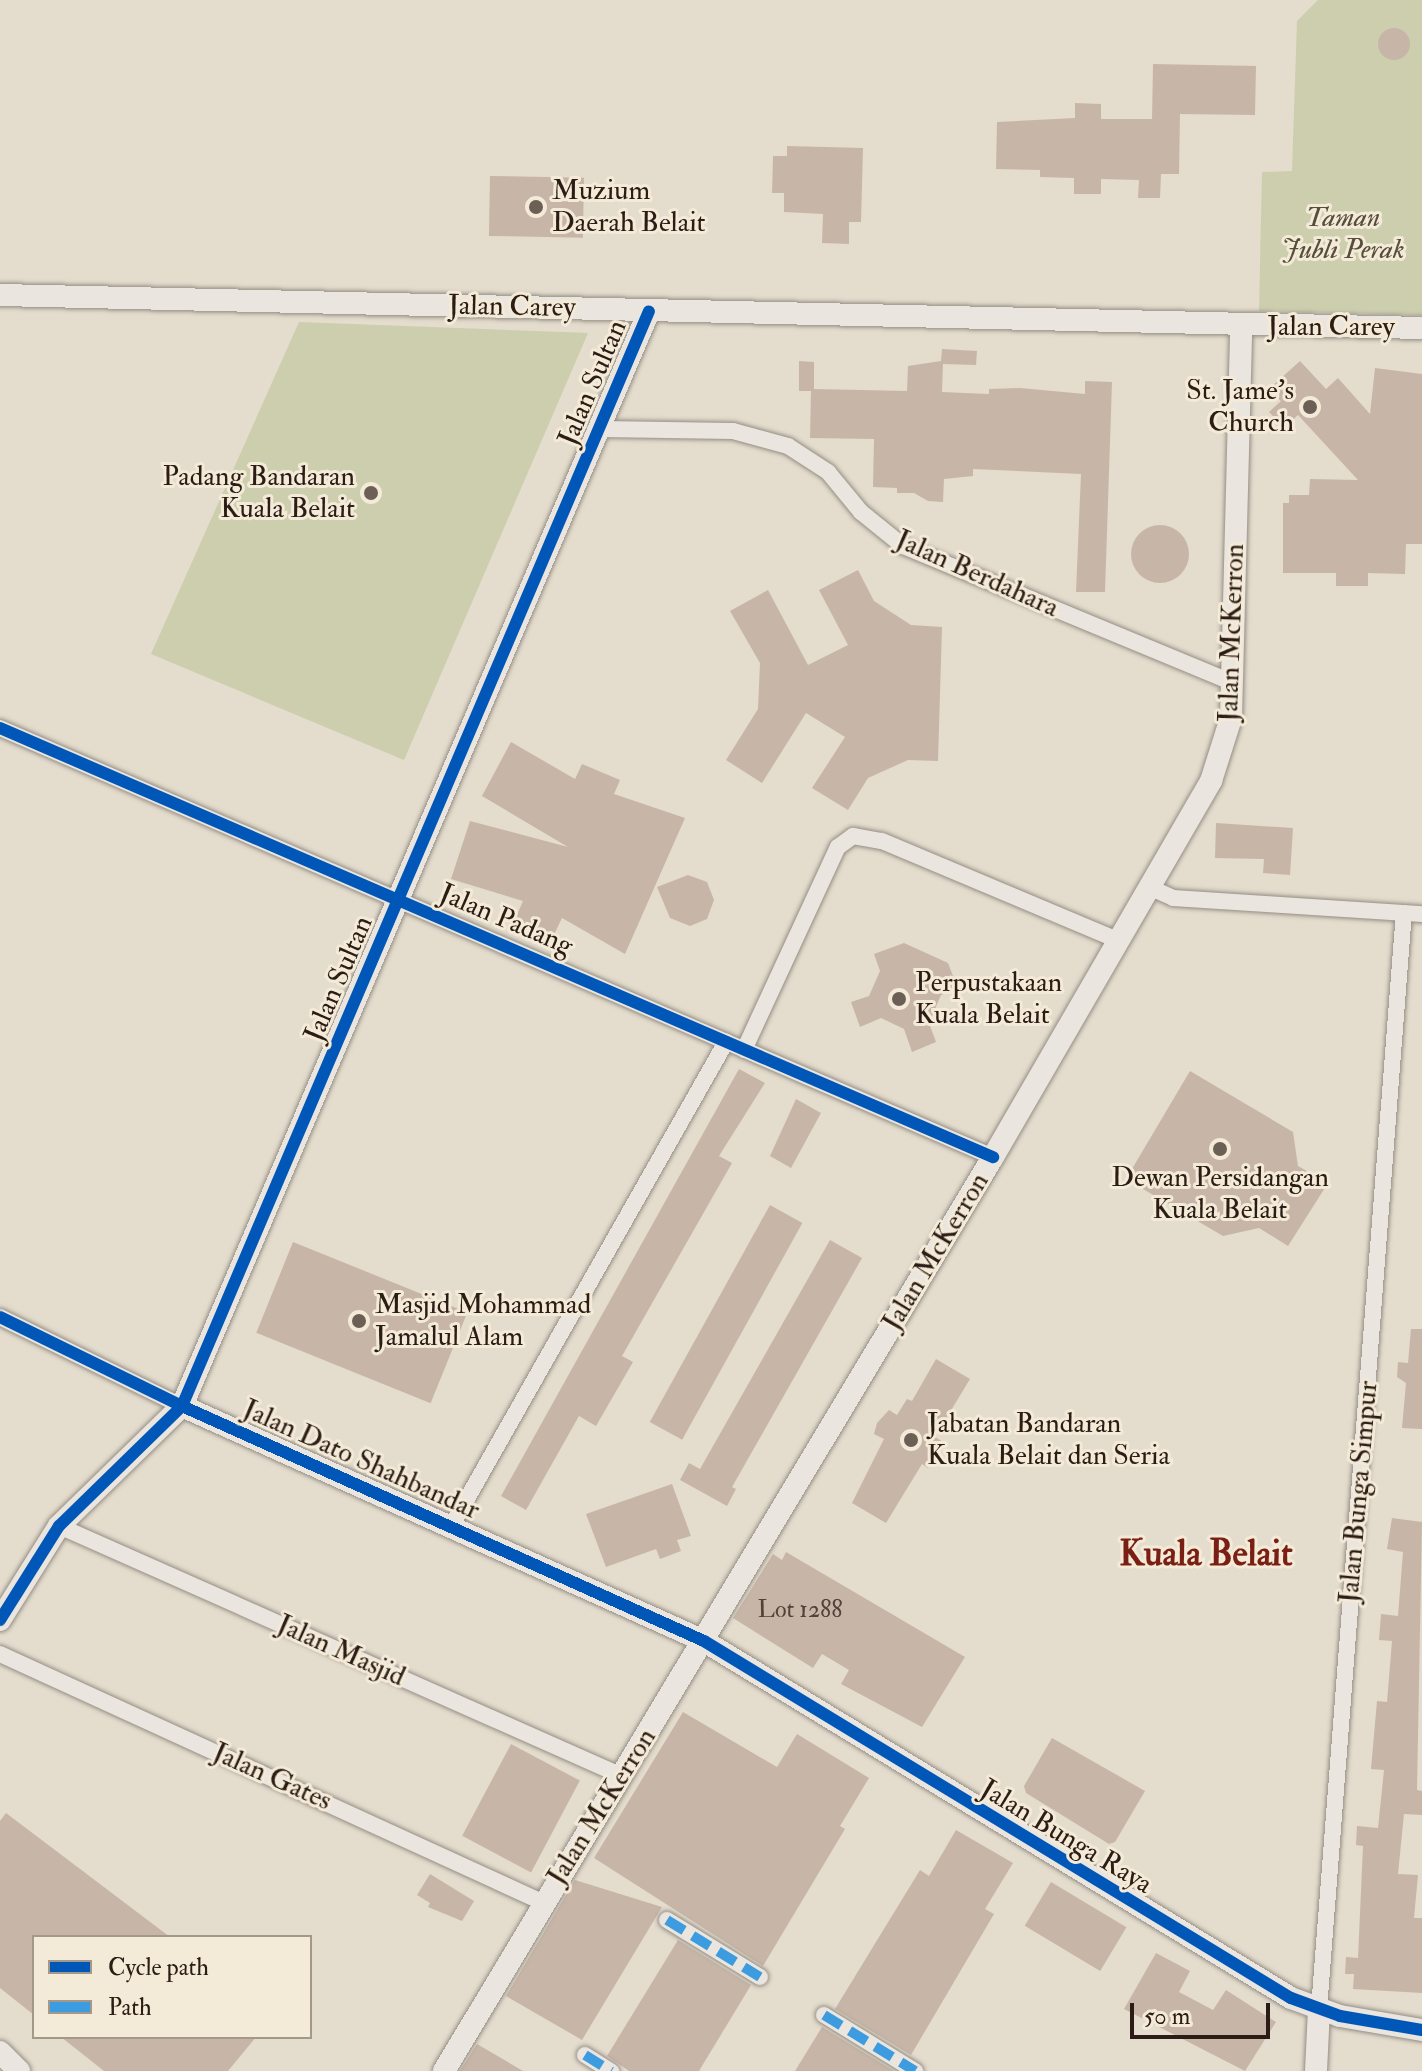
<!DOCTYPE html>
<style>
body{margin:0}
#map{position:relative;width:1422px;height:2071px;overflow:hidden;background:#e4dccd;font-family:"IM FELL Double Pica",serif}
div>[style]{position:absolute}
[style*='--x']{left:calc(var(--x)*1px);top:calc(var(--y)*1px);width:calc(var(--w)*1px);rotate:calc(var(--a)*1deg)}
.green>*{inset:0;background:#ccceae}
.building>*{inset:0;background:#c7b6a8;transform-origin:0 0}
.round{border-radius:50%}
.roads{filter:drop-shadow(0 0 2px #948e84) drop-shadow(0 0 2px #948e84)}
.street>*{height:16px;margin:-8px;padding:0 8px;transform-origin:8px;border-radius:8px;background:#eae5de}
.secondary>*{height:22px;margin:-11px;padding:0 11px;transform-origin:11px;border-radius:11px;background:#eae5de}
.quiet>*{height:10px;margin-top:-5px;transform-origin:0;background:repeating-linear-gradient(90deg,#3d9bdf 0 20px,transparent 0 30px)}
.cycleway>*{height:12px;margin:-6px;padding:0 6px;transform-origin:6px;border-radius:6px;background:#0057b8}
.dots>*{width:22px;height:22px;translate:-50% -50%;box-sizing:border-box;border:4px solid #f4ead8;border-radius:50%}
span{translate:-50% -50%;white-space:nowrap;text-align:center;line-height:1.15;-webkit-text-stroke:6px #f4ead8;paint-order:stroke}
.number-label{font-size:24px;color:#52423a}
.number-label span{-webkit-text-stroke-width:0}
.poi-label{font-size:28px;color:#2b1c15}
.left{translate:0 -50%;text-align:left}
.right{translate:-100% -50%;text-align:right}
.park-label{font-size:28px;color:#564e3b;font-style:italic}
.street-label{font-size:28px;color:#2b1c15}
.district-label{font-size:36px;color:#7a1f14;font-weight:700}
.legend{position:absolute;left:32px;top:1935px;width:280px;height:104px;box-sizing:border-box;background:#f4ead8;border:2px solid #a4988a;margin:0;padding:10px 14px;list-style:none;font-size:24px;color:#2b1c15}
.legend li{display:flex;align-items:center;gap:16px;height:40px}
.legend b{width:40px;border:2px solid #a4988a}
.scale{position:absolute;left:1130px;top:2003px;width:140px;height:36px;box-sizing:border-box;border:4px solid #2b1c15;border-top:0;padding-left:10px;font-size:24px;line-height:28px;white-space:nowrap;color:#2b1c15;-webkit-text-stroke:6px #f4ead8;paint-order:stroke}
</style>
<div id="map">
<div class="green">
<i style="clip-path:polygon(1318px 0,1422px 0,1422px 315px,1259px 311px,1262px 172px,1292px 171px,1297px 21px)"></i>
<i style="clip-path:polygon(299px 322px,588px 333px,404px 760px,151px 654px)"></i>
</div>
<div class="building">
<i class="round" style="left:1378px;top:28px;width:32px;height:32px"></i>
<i style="clip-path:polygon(1153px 64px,1256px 66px,1255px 115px,1180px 114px,1179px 174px,1161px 174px,1160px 198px,1138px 198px,1139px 180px,1101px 179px,1101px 194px,1074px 194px,1074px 178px,1040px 177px,1040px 170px,996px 169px,997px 122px,1075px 118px,1075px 103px,1101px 104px,1101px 119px,1152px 119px)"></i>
<i style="clip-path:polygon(787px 146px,863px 148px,861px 222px,849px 222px,849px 244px,822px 243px,823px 214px,784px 212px,784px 193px,772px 193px,773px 156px,787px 156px)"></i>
<i style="left:490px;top:176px;width:94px;height:60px;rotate:1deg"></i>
<i style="clip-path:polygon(942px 349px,977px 351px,976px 365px,943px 364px,942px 392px,989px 394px,989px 389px,1020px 388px,1085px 394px,1085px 381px,1112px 382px,1105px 592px,1076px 592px,1081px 474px,973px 469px,973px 476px,944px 479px,943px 502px,928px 501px,914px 493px,897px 493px,897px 488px,873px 487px,874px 439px,810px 438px,811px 391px,799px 391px,799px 361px,814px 362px,814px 389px,907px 391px,908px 366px,941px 361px)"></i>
<i style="clip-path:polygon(1300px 361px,1326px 389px,1338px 378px,1370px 414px,1375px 368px,1422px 374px,1422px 544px,1406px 544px,1405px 574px,1368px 573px,1368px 586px,1336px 586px,1336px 573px,1283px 573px,1283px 503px,1289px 503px,1289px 495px,1309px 495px,1310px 479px,1358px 480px,1298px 415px,1284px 428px,1269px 412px,1281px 401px,1269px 389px)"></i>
<i class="round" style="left:1131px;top:525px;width:58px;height:58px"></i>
<i style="clip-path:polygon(858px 570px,874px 601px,911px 625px,942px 627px,938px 761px,908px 760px,868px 778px,848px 810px,812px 788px,845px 737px,806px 713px,762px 783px,726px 760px,758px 709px,760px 663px,730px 611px,768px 590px,808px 665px,848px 645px,819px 590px)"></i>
<i style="clip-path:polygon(511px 742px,575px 779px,582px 764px,620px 780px,614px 794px,685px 818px,625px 954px,562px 918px,551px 941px,513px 924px,523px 901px,451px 879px,470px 821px,568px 847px,482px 796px)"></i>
<i style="clip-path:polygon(1216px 823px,1293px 828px,1290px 875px,1263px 873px,1264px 859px,1215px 858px)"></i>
<i style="clip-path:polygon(688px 875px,707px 882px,714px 900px,707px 919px,690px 926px,670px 918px,657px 887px)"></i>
<i style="clip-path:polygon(904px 943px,948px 963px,958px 989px,941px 995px,929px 1023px,936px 1042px,912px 1052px,904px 1029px,881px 1018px,860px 1027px,851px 1002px,869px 996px,880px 971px,874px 954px)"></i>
<i style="clip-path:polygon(739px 1069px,765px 1083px,719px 1156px,732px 1163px,622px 1356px,633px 1362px,596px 1426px,579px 1416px,526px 1510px,501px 1496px)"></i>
<i style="clip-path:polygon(1190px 1071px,1293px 1132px,1298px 1166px,1328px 1183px,1288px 1246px,1259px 1228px,1223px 1236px,1126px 1179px)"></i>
<i style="clip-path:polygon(796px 1099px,821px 1113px,791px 1168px,770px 1156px)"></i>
<i style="left:770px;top:1205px;width:37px;height:248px;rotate:29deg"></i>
<i style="clip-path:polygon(830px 1240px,862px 1258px,732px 1487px,736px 1489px,727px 1506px,680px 1480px,689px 1463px,700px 1469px)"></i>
<i style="left:293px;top:1242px;width:188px;height:98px;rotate:22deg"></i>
<i style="clip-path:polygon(1411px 1329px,1422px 1329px,1422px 1429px,1402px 1428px,1406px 1383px,1397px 1377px,1398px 1362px,1408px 1363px)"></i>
<i style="clip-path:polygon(936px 1359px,970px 1379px,935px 1437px,943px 1442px,928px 1468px,922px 1464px,886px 1523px,852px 1503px,884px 1439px,874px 1434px,877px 1423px,889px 1410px,897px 1415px,907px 1399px,912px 1401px)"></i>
<i style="clip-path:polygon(672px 1484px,691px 1536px,677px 1540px,681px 1551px,660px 1559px,656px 1549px,606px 1567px,586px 1514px)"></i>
<i style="clip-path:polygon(1392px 1518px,1422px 1522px,1417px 1790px,1422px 1791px,1422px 1815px,1404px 1814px,1398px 1874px,1418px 1875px,1414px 1918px,1422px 1918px,1422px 1993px,1353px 1989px,1354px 1974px,1345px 1974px,1346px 1957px,1358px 1958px,1363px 1846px,1356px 1845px,1357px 1826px,1378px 1828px,1384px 1770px,1371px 1769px,1377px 1701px,1387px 1702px,1392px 1641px,1379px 1640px,1381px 1614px,1398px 1616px,1403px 1552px,1387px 1549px)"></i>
<i style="clip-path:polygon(786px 1552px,965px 1657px,922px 1727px,841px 1684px,849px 1670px,822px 1654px,813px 1668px,733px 1618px,773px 1554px,782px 1560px)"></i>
<i style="clip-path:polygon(683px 1712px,777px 1767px,797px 1734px,869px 1778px,840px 1826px,845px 1829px,763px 1966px,594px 1858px)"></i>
<i style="clip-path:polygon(1052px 1738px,1145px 1791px,1115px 1842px,1109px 1844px,1026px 1793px,1024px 1786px)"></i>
<i style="left:511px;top:1744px;width:78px;height:104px;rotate:28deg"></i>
<i style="clip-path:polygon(6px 1813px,170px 1937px,34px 1937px,34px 2015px,0 1988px,0 1821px)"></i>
<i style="clip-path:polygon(956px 1830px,1013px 1863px,985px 1909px,994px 1914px,911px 2055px,835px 2009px,920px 1870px,929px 1876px)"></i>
<i style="clip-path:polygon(430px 1874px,474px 1901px,462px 1921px,428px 1907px,430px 1903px,417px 1895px)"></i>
<i style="clip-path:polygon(575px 1880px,662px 1907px,582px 2040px,506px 1996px)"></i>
<i style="left:1051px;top:1882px;width:88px;height:51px;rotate:31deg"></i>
<i style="clip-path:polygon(678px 1940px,751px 1985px,699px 2071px,629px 2071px,607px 2056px)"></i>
<i style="clip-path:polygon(1156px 1953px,1190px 1971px,1179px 1992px,1213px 2010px,1226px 1990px,1276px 2022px,1245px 2071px,1124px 2009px)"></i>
<i style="clip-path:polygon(822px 2027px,894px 2071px,795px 2071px)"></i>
<i style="clip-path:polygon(61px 2037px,256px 2037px,228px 2071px,104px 2071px)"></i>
<i style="clip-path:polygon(477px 2044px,523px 2071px,460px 2071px)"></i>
</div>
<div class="roads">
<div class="street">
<i style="--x:601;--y:429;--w:132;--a:0.9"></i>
<i style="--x:733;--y:431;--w:57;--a:15.3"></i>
<i style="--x:788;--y:446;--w:48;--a:33"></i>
<i style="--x:828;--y:472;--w:52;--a:50.5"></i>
<i style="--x:861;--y:512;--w:54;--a:39"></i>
<i style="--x:903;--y:546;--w:356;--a:22.5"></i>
<i style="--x:0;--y:728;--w:1082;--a:23.37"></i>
<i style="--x:1151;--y:888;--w:24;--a:24"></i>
<i style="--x:1173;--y:898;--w:250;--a:3.7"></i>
<i style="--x:744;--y:1050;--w:224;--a:-65.2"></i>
<i style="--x:838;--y:847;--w:19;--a:-36"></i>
<i style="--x:853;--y:836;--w:29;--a:10"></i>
<i style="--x:882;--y:841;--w:258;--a:22.8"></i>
<i style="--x:0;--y:1317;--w:203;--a:26.1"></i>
<i style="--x:59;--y:1526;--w:616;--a:23.94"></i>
<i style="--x:451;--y:1527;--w:558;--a:-60.45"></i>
<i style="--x:0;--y:1654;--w:596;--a:24.59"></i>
<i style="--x:667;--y:1920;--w:109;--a:31.5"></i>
<i style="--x:1319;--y:2009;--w:1099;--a:-85.57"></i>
<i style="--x:824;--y:2015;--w:107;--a:31.6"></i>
<i style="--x:585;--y:2055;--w:31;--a:32"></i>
</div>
<div class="secondary">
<i style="--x:0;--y:295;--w:1422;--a:1.33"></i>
<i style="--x:182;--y:1406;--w:572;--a:24.24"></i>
<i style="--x:704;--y:1641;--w:687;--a:31.31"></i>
<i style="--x:1291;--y:1998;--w:52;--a:20.2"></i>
<i style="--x:1340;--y:2016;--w:83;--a:9.7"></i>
<i style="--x:0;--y:1620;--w:111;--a:-57.9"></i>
<i style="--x:59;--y:1526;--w:172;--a:-44.3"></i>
<i style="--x:182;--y:1406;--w:1190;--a:-66.9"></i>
<i style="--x:0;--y:2052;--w:27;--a:45"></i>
<i style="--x:444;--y:2071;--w:1066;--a:-59.01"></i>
<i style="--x:993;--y:1157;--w:435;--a:-59.9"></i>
<i style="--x:1211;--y:781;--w:66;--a:-72.4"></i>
<i style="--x:1231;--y:718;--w:392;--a:-88.5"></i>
<i style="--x:1316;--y:2071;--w:62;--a:-87.2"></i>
</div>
</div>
<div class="quiet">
<i style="--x:667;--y:1920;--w:109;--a:31.5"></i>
<i style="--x:824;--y:2015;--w:107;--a:31.6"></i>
<i style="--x:585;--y:2055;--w:31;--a:32"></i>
</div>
<div class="cycleway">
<i style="--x:0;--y:728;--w:1082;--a:23.37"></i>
<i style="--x:0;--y:1317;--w:203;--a:26.1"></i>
<i style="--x:182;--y:1406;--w:572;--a:24.24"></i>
<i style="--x:704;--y:1641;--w:687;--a:31.31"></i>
<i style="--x:1291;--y:1998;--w:52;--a:20.2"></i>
<i style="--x:1340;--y:2016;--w:83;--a:9.7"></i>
<i style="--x:0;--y:1620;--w:111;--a:-57.9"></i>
<i style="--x:59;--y:1526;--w:172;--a:-44.3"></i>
<i style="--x:182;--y:1406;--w:1190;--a:-66.9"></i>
</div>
<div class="dots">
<i style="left:536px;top:207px;background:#6c5f55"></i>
<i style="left:1310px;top:407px;background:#6c5f55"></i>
<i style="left:371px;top:493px;background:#6c5f55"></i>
<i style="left:899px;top:999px;background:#6c5f55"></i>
<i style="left:1220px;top:1149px;background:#6c5f55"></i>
<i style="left:359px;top:1321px;background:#6c5f55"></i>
<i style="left:911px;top:1440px;background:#6c5f55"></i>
</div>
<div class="number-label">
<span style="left:800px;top:1610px">Lot 1288</span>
</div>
<div class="poi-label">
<span class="left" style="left:552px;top:207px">Muzium<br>Daerah Belait</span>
<span class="right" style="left:1294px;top:407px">St. Jame's<br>Church</span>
<span class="right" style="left:355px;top:493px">Padang Bandaran<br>Kuala Belait</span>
<span class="left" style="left:915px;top:999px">Perpustakaan<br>Kuala Belait</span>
<span style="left:1220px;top:1194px">Dewan Persidangan<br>Kuala Belait</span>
<span class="left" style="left:375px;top:1321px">Masjid Mohammad<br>Jamalul Alam</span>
<span class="left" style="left:927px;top:1440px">Jabatan Bandaran<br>Kuala Belait dan Seria</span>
</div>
<div class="park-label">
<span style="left:1343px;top:234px">Taman<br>Jubli Perak</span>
</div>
<div class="street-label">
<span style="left:512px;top:307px;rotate:1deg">Jalan Carey</span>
<span style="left:1331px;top:327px">Jalan Carey</span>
<span style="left:593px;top:383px;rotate:-67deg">Jalan Sultan</span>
<span style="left:977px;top:574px;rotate:24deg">Jalan Berdahara</span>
<span style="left:1232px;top:633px;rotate:-88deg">Jalan McKerron</span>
<span style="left:506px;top:920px;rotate:23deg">Jalan Padang</span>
<span style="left:339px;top:979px;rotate:-67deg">Jalan Sultan</span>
<span style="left:936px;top:1252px;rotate:-59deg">Jalan McKerron</span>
<span style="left:361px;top:1460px;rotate:24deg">Jalan Dato Shahbandar</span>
<span style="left:1359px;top:1492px;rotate:-85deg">Jalan Bunga Simpur</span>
<span style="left:341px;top:1651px;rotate:24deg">Jalan Masjid</span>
<span style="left:272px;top:1777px;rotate:24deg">Jalan Gates</span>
<span style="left:602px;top:1807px;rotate:-58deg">Jalan McKerron</span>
<span style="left:1066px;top:1837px;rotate:31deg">Jalan Bunga Raya</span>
</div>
<div class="district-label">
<span style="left:1206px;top:1554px">Kuala Belait</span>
</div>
<ul class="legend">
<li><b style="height:10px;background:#0057b8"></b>Cycle path</li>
<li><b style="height:10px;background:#3d9bdf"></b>Path</li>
</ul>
<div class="scale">50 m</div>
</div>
